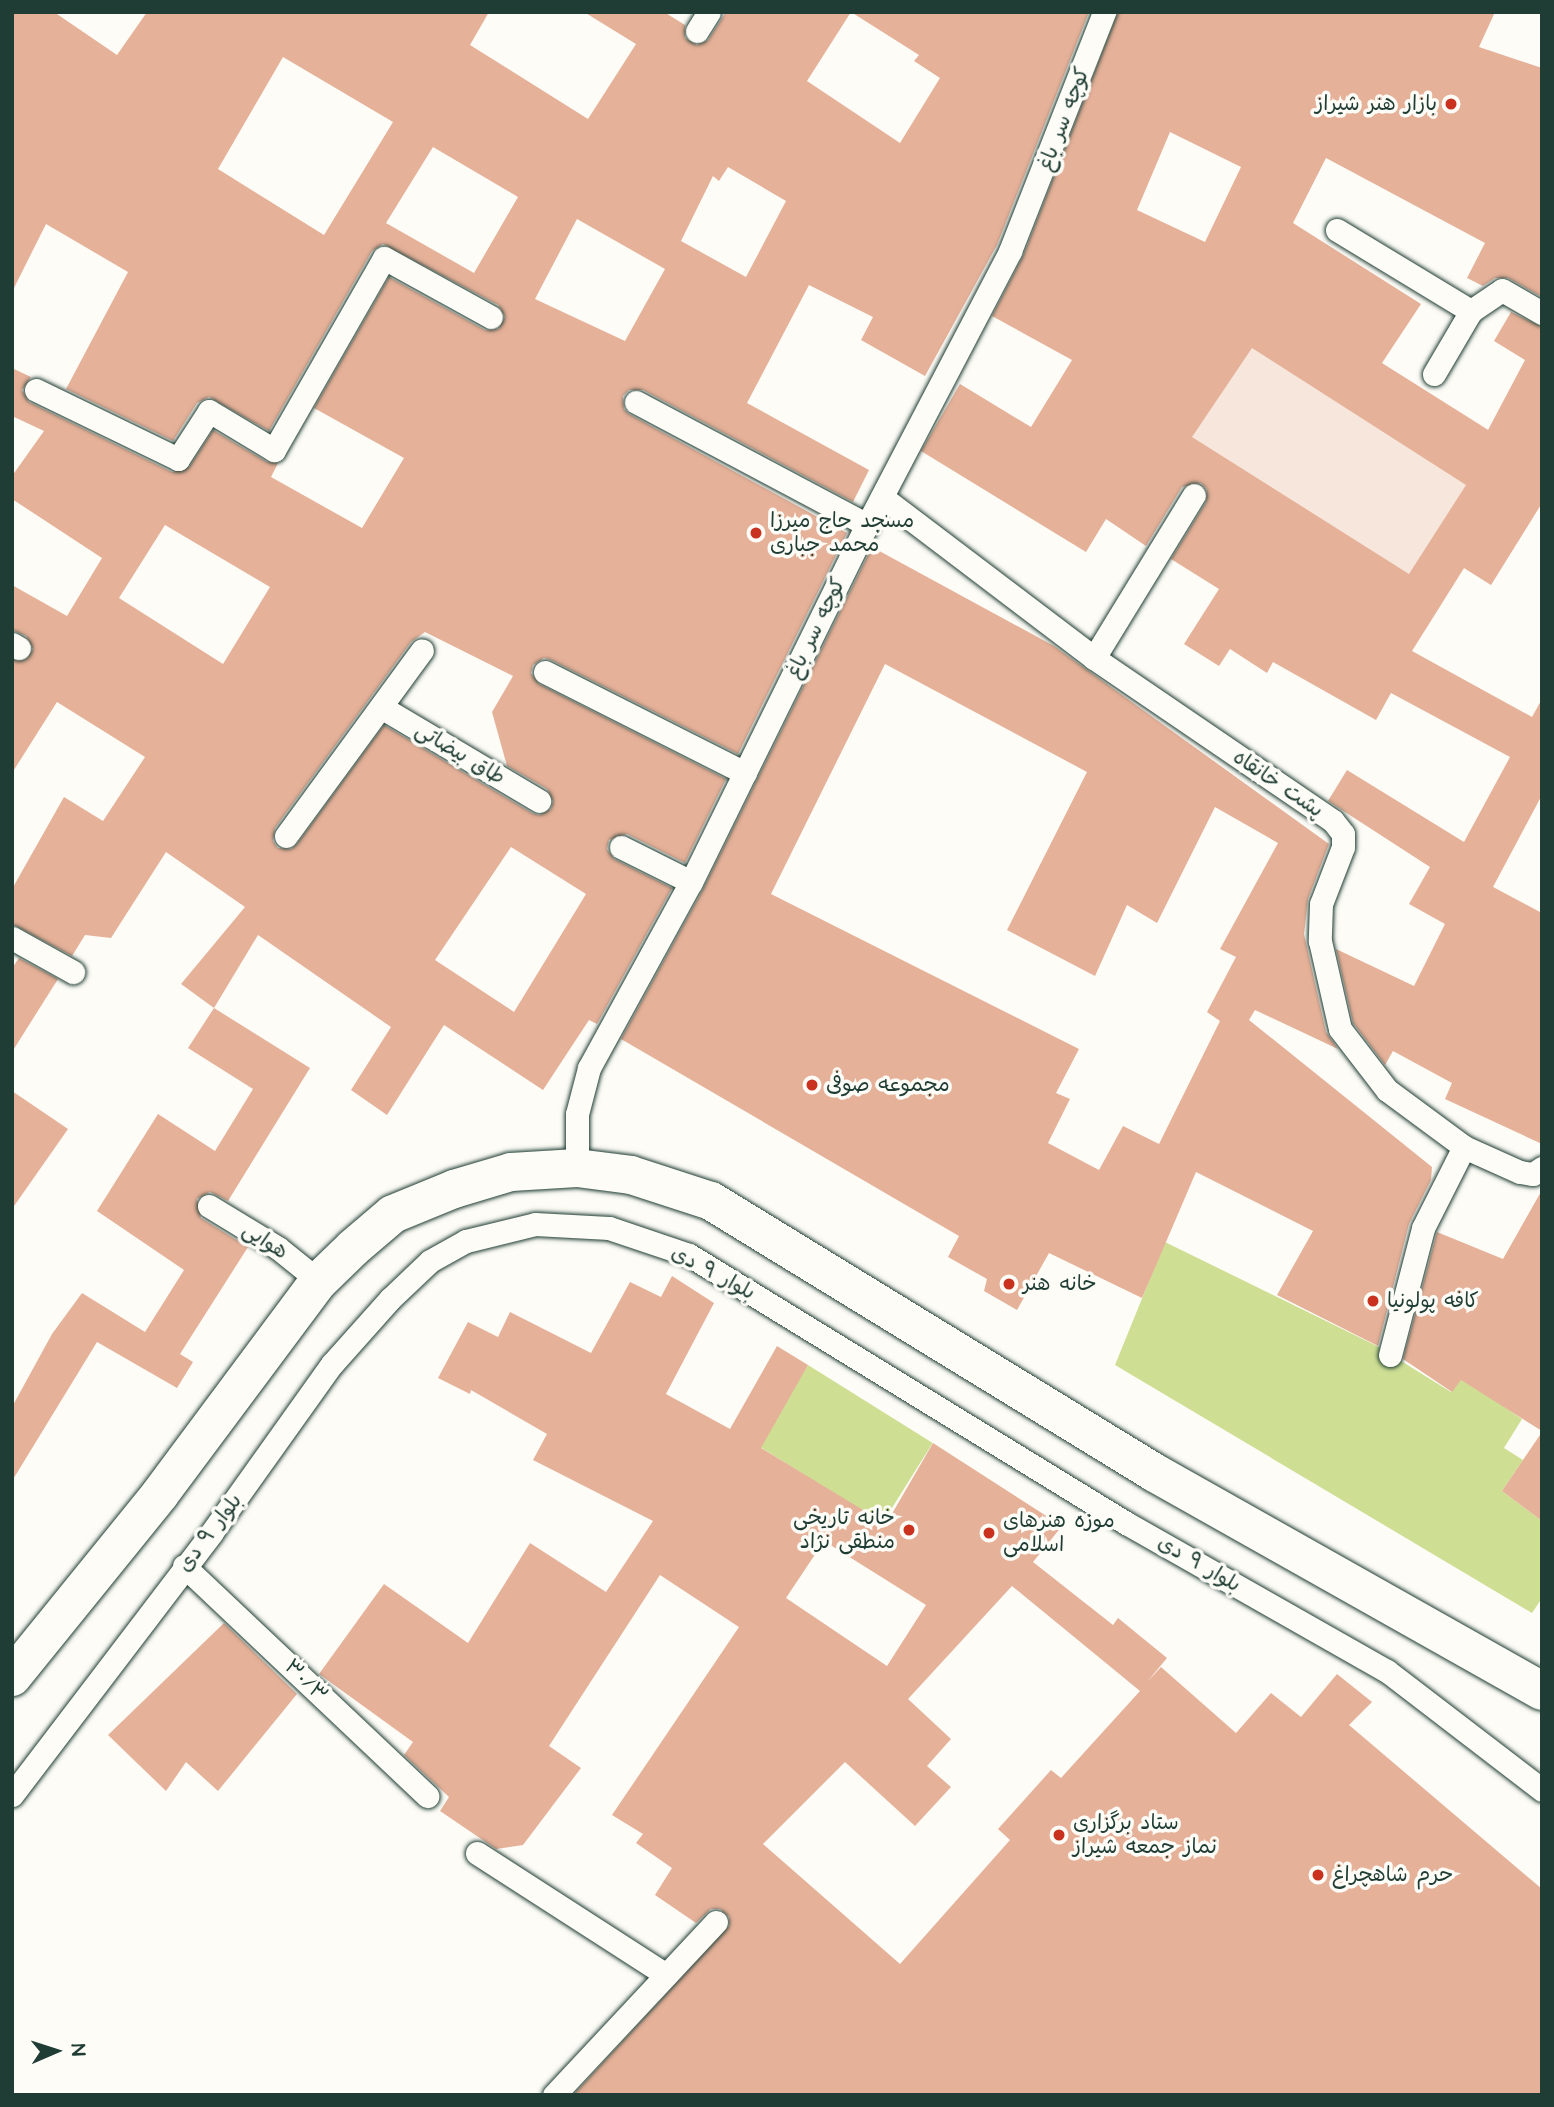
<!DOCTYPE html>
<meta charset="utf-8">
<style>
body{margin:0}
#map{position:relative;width:1554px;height:2107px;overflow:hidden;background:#fdfcf7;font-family:"Architects Daughter","Playpen Sans Arabic",sans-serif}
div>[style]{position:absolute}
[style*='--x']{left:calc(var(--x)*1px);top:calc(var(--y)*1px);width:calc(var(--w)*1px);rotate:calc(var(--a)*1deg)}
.built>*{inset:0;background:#f6e6db}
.green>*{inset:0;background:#cedf94;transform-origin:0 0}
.building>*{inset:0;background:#e6b199}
.roads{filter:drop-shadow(0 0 2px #1f3d34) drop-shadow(0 0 2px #1f3d34)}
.lane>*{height:23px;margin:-11.5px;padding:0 11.5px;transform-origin:11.5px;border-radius:11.5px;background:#fdfcf7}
.secondary>*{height:38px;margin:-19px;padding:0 19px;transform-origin:19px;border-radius:19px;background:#fdfcf7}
.dots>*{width:19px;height:19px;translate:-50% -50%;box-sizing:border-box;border:4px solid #fdfcf7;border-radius:50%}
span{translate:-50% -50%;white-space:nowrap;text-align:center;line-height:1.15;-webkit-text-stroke:7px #fdfcf7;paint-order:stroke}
.poi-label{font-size:21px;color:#1f3d34}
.right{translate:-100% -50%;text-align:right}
.left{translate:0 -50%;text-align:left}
.street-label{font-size:21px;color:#1f3d34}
.frame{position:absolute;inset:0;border:14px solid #1f3d34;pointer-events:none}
.north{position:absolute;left:21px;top:2016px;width:70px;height:70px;-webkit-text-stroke:5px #fdfcf7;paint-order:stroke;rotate:87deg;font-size:19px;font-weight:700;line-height:28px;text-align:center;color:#1f3d34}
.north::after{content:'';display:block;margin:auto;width:24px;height:32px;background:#1f3d34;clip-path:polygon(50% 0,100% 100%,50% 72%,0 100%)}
</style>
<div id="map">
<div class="built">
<i style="clip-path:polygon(1187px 289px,1397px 387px,1404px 377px,1542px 463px,1542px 503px,1491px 585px,1464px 568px,1424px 632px,1203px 496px,1143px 404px)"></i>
</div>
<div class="green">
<i style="clip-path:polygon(1165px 1242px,1377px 1346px,1451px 1392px,1462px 1378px,1522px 1419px,1504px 1448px,1523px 1460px,1502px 1491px,1542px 1521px,1542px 1598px,1532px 1613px,1115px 1365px)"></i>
<i style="left:808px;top:1365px;width:147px;height:95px;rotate:32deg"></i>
</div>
<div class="building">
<i style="clip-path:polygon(evenodd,12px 12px,54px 12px,117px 55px,147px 12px,489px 12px,470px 45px,588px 119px,636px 44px,584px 12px,664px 12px,685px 25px,685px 38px,697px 45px,708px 40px,726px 12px,851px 12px,807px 81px,900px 143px,940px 78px,914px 61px,919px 55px,851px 12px,1089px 12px,997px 245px,925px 376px,861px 340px,873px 317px,809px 285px,747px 403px,869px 470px,853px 502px,643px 390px,629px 390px,623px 396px,624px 409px,629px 414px,847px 533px,738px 754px,551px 660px,544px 658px,533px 665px,531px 673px,539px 684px,726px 779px,685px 863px,627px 834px,609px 840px,607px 849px,614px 859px,672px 888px,597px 1024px,589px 1020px,543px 1090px,444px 1025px,387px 1115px,351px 1090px,391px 1027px,258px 935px,214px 1008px,181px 984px,245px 907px,166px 852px,111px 938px,85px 935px,72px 956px,12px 924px,12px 889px,64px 797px,103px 821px,145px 757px,57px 702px,12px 773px,12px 660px,25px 660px,33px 649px,26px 636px,12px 630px,12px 585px,67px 616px,102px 558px,12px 499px,12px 476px,44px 431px,12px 416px,12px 368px,31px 377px,22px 390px,29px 402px,172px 472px,189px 467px,213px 430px,267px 462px,278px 463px,271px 477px,362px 528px,404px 458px,314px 408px,389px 277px,485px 330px,498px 329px,505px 317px,498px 305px,383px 244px,372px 251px,269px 431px,209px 397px,197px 403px,173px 441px,66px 389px,128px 272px,46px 224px,12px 292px,12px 12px,283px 57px,393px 122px,324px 235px,218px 169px,283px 57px,12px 12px,433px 147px,518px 197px,474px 273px,386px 223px,433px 147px,12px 12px,728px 167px,786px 201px,746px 277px,681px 241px,713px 176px,719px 181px,728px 167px,12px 12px,577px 219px,665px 269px,625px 341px,535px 299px,577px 219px,12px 12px,165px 525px,270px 587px,223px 664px,119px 598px,165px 525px,12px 12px,425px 632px,513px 676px,492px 712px,507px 766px,547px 789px,553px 801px,551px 809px,539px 815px,532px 813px,384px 725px,297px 844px,291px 849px,278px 848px,273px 841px,275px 828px,411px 642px,425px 632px,12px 12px,511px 847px,586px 894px,514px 1012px,435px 960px,511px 847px)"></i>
<i style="clip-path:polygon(evenodd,1118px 12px,1495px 12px,1479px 47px,1542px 68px,1542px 297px,1508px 278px,1495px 278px,1483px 286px,1467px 278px,1485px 243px,1326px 158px,1293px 223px,1421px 304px,1382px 363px,1488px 430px,1525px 360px,1494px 341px,1511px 312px,1542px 327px,1542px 503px,1491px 585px,1464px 568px,1412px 651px,1532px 717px,1542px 699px,1542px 795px,1493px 887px,1542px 913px,1542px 1144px,1445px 1099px,1452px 1083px,1393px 1051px,1385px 1065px,1353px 1023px,1336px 949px,1414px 986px,1445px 924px,1409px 904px,1430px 867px,1328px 801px,1347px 770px,1464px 842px,1510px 757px,1391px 693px,1376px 720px,1273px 662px,1267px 673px,1230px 649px,1219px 666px,1184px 644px,1219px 589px,1171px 559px,1206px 502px,1207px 489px,1201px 483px,1182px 487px,1146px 546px,1106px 519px,1086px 552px,921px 451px,960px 384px,1031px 427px,1072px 360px,992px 316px,1023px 256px,1118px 12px,1170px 132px,1241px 167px,1205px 242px,1137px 210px,1170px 132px,1118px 12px,1252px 348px,1466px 485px,1409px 574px,1192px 437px,1252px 348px)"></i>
<i style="clip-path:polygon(evenodd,872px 547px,1054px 646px,1329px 844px,1308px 899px,1304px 934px,1326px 1032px,1338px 1049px,1255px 1010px,1249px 1020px,1432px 1167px,1431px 1180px,1409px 1224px,1378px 1346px,1277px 1295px,1313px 1231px,1196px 1172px,1142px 1298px,1049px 1253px,1017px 1310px,984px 1291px,987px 1279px,948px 1257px,959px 1236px,621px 1039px,703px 889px,872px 547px,885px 664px,1087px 772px,1007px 930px,1095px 976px,1127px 905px,1157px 923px,1215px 807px,1278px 843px,1220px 949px,1236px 957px,1207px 1012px,1220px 1021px,1159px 1144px,1123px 1126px,1099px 1170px,1048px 1143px,1070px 1099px,1056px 1093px,1079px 1049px,771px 894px,885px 664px)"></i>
<i style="clip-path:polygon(19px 958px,58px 979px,12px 1052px,12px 968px)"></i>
<i style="clip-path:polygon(214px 1008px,310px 1068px,228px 1201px,210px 1192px,197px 1199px,201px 1218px,248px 1247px,180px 1354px,193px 1362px,177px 1388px,97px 1342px,12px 1481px,12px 1407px,52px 1334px,82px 1293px,145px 1332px,184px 1270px,97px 1211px,158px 1114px,215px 1151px,253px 1089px,188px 1048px)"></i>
<i style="clip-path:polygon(12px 1091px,68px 1129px,12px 1209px)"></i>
<i style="clip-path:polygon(1542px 1190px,1542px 1431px,1461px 1380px,1452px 1392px,1403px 1359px,1437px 1232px,1503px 1259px)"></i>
<i style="clip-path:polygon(evenodd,672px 1276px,714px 1303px,666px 1394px,730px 1429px,777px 1346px,808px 1365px,761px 1448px,886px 1524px,933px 1443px,1062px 1526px,1033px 1562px,1113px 1625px,1118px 1618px,1167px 1658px,1147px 1682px,1161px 1667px,1236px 1733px,1271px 1693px,1301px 1717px,1337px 1674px,1372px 1702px,1349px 1725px,1542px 1889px,1542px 2095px,573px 2095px,729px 1926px,729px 1917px,720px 1909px,711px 1909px,696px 1923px,655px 1895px,672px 1868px,636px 1843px,643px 1834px,612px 1815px,739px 1627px,660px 1575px,549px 1746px,581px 1768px,523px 1845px,496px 1849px,440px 1811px,449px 1797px,404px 1755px,413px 1742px,319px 1674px,384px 1584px,468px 1643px,530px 1543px,606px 1592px,653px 1521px,533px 1460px,547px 1434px,471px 1390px,470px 1394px,438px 1378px,468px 1322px,498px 1337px,510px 1312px,591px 1353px,630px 1282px,661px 1297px,672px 1276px,824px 1541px,926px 1605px,887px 1666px,786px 1598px,824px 1541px,672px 1276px,1012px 1586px,1140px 1691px,1061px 1778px,1051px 1770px,998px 1829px,1010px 1840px,900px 1964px,763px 1844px,845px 1762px,915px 1826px,951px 1787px,927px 1766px,951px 1739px,908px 1699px,1012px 1586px)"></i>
<i style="clip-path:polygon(1542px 1432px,1542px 1521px,1502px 1491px)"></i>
<i style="clip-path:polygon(224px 1623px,297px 1694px,218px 1791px,186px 1762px,166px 1791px,108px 1735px)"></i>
</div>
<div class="roads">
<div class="lane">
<i style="--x:697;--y:31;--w:22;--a:-58"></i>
<i style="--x:1337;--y:230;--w:157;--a:31.2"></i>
<i style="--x:1471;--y:311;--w:37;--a:-34"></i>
<i style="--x:1502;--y:290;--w:46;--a:29.9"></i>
<i style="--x:1434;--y:374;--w:73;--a:-59.6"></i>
<i style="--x:36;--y:390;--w:158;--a:25.9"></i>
<i style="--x:178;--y:459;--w:57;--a:-57.1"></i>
<i style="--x:209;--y:411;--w:76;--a:31"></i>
<i style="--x:274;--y:450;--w:221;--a:-60.2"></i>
<i style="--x:384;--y:258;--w:122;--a:28.9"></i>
<i style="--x:636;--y:402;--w:262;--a:28"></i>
<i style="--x:882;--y:497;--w:266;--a:37.2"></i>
<i style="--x:1094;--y:658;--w:289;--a:34.3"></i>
<i style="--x:1333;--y:821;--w:16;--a:52"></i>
<i style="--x:1343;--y:834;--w:13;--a:90"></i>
<i style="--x:1343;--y:847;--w:61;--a:111.1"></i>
<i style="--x:1321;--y:904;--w:37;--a:92"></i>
<i style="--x:1320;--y:941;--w:90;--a:77.2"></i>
<i style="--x:1340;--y:1029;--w:77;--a:52.4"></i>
<i style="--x:1387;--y:1090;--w:96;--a:36.5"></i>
<i style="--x:1464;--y:1147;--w:61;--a:24.1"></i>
<i style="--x:1520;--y:1172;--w:13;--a:9"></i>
<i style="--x:1533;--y:1174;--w:11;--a:-34"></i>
<i style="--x:12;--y:644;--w:8;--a:30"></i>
<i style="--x:1094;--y:658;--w:191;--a:-58.5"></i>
<i style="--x:545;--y:672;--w:224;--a:26.8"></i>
<i style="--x:381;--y:707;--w:184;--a:30.7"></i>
<i style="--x:286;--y:836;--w:230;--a:-53.8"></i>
<i style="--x:621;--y:847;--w:78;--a:26.6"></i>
<i style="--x:12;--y:938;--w:70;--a:29.1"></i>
<i style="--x:577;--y:1168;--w:54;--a:-90"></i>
<i style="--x:577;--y:1114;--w:48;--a:-75.4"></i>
<i style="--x:589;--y:1068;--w:212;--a:-61.3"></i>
<i style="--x:691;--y:882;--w:398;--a:-63.8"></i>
<i style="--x:867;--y:525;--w:309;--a:-62.4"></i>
<i style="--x:1010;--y:251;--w:257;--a:-68.5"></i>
<i style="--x:209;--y:1206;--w:81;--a:31.3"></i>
<i style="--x:278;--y:1248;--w:53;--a:38.8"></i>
<i style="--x:1390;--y:1355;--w:131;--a:-75.4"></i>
<i style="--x:1423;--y:1228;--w:91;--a:-63.2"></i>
<i style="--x:184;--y:1566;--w:335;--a:43.4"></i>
<i style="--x:12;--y:1795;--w:330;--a:-52.7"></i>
<i style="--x:212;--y:1532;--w:206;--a:-54.5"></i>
<i style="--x:332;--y:1364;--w:87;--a:-48.3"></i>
<i style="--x:390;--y:1299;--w:55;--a:-43.5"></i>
<i style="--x:430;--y:1261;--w:41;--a:-29.1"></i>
<i style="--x:466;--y:1241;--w:71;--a:-13.8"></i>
<i style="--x:535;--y:1224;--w:74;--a:3.1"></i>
<i style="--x:609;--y:1228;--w:84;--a:18.6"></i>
<i style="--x:689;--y:1255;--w:513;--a:31.52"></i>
<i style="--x:1126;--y:1523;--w:300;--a:29.6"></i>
<i style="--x:1387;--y:1671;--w:195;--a:37.5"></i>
<i style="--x:477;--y:1853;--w:225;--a:32.8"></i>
<i style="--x:554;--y:2095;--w:237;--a:-46.9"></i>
</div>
<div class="secondary">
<i style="--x:12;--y:1677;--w:235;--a:-51"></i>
<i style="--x:160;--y:1494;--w:266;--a:-53.3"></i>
<i style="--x:319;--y:1281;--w:47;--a:-44.1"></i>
<i style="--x:353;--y:1248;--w:52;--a:-40.4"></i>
<i style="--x:393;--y:1214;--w:66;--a:-22.3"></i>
<i style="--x:454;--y:1189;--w:59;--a:-16.6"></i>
<i style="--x:511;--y:1172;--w:66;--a:-3.5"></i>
<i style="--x:577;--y:1168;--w:54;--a:7.4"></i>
<i style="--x:631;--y:1175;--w:84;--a:18"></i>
<i style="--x:711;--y:1201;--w:521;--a:31.49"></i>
<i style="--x:1155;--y:1473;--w:444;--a:29.4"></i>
</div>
</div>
<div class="dots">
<i style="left:1451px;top:104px;background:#c8321e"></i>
<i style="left:756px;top:533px;background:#c8321e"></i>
<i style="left:812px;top:1085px;background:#c8321e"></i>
<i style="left:1009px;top:1284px;background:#c8321e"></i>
<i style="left:1373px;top:1301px;background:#c8321e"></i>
<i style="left:909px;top:1530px;background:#c8321e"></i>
<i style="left:989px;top:1533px;background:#c8321e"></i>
<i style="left:1059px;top:1835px;background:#c8321e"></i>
<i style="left:1318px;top:1875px;background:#c8321e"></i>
</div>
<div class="poi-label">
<span class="right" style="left:1437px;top:104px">بازار هنر شیراز</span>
<span class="left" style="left:770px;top:533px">مسجد حاج میرزا<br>محمد جباری</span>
<span class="left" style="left:826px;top:1085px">مجموعه صوفی</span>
<span class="left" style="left:1023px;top:1284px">خانه هنر</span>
<span class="left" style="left:1387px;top:1301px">کافه پولونیا</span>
<span class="right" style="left:895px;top:1530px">خانه تاریخی<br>منطقی نژاد</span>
<span class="left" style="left:1003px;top:1533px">موزه هنرهای<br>اسلامی</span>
<span class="left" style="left:1073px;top:1835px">ستاد برگزاری<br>نماز جمعه شیراز</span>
<span class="left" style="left:1332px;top:1875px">حرم شاهچراغ</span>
</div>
<div class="street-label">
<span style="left:1064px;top:119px;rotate:-69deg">کوچه سر باغ</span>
<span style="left:816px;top:628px;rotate:-64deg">کوچه سر باغ</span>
<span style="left:460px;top:754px;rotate:31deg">طاق بیضاتی</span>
<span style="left:1278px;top:784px;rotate:34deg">پشت خانقاه</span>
<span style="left:265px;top:1241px;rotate:33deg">هوایی</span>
<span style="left:713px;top:1273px;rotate:28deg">بلوار ۹ دی</span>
<span style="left:210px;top:1533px;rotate:-53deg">بلوار ۹ دی</span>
<span style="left:1199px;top:1564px;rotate:30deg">بلوار ۹ دی</span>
<span style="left:306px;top:1681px;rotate:44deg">۳۰/۳</span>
</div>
<div class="frame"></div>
<div class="north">N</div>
</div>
